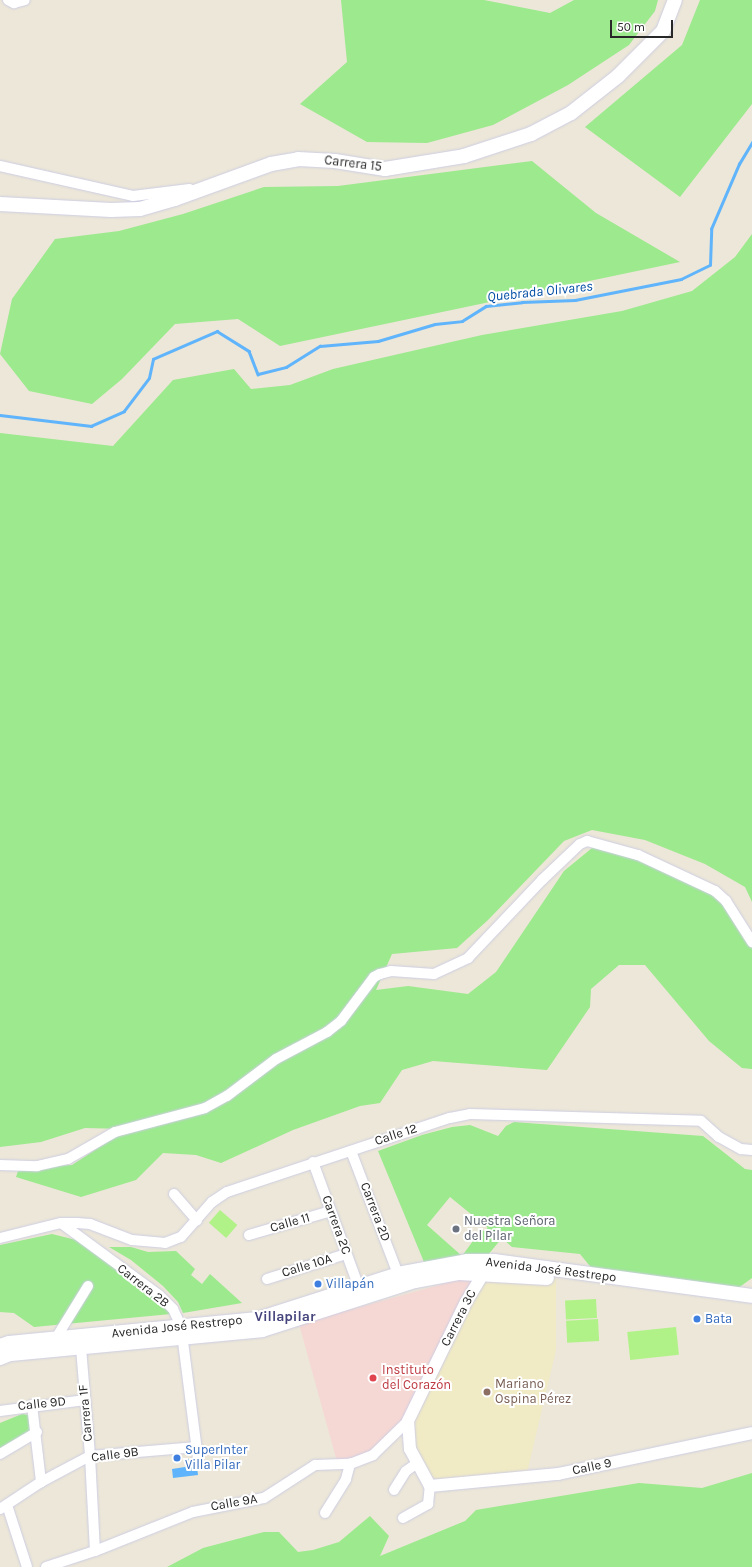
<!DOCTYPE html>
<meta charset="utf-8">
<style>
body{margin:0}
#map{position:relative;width:752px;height:1567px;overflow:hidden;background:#ece7d8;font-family:Karla,sans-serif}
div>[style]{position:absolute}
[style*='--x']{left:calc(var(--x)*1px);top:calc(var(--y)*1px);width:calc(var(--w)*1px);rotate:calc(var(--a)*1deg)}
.education>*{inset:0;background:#f0eac5}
.medical>*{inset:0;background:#f5d8d4}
.green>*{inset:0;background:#9ce98e}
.pitch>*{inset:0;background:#b1f288;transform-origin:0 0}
.water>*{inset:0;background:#5fb4fb}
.stream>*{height:2.5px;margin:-1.25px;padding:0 1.25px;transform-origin:1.25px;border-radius:1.25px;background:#5fb4fb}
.roads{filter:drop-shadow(0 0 1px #cdcde3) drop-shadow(0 0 1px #cdcde3)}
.minor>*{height:10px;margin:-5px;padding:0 5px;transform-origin:5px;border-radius:5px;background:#fff}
.tertiary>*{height:12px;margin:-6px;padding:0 6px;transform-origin:6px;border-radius:6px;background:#fff}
.secondary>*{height:14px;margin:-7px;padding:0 7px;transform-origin:7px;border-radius:7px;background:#fff}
.dots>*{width:11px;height:11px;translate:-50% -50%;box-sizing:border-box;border:2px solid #fff;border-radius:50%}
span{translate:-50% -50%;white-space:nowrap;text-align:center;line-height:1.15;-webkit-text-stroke:4px #fff;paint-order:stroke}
.street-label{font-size:13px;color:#282828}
.worship-label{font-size:13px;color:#5b616d}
.left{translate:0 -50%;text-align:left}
.shop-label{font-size:13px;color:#366cbe}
.health-label{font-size:13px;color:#be3a42}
.education-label{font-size:13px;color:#785e54}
.water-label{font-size:14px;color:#004da4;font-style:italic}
.neighbourhood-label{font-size:14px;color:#45447d;font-weight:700}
.scale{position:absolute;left:610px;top:20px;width:63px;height:18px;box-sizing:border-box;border:2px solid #282828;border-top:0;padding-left:5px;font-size:12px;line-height:14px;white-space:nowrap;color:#282828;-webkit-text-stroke:3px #fff;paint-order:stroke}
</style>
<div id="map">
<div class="education">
<i style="clip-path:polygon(484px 1274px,556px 1278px,556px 1350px,525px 1481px,432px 1489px,408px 1433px)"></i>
</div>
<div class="medical">
<i style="clip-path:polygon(475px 1275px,405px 1433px,393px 1437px,373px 1455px,339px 1469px,299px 1324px)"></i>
</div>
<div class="green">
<i style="clip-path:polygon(341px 0,484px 0,550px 13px,574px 0,658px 0,655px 11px,629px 45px,568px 85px,493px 125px,427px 143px,367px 142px,300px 104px,347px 62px)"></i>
<i style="clip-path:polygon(700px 0,752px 0,752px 104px,680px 197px,585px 127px,682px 45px)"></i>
<i style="clip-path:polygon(532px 161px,596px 213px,680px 262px,280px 346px,238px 319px,175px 324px,122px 379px,92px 404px,29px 391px,0 354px,12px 299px,55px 239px,119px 231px,183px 214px,264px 187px,338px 186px)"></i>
<i style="clip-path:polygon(752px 234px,752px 902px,745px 887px,705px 864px,645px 840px,592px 830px,564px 841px,488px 920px,457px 948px,392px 954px,376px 990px,408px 986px,468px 994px,496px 972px,564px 871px,592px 848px,606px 849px,649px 864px,716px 894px,752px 948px,752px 1069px,742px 1068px,709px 1041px,645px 965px,619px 965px,591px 989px,590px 1007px,547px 1070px,433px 1061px,402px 1070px,380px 1103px,360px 1106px,293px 1130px,221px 1163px,196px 1155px,163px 1153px,136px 1180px,81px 1197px,16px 1177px,19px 1168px,72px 1165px,127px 1129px,85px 1128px,41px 1142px,0 1147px,0 433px,113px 446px,173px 380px,234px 369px,251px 389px,290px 385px,333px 369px,482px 335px,622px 311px,692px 291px,735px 257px)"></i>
<i style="clip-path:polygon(evenodd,514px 1122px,703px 1136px,745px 1169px,752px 1170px,752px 1278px,730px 1294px,598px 1276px,580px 1254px,512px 1247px,502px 1238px,483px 1261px,429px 1274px,378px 1151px,422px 1135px,452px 1127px,470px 1125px,498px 1136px,506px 1126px,514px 1122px,450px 1197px,488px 1228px,478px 1234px,462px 1256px,427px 1225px,450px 1197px)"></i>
<i style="clip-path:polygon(52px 1234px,76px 1240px,148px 1292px,171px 1314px,34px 1327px,14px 1313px,0 1312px,0 1245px)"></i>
<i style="clip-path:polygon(109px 1247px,131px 1247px,148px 1252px,176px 1251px,195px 1269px,191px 1275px,202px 1284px,210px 1274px,242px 1303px,183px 1313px,178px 1302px,163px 1286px,131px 1260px)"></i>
<i style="clip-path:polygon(22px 1414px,29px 1415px,34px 1431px,0 1452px,0 1423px)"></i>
<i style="clip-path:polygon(752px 1473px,752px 1567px,167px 1567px,203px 1548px,264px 1532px,279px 1532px,298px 1552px,313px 1550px,339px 1542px,370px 1516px,389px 1536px,380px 1556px,465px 1521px,476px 1510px,639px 1483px,702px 1488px)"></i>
</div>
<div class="pitch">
<i style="left:220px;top:1210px;width:23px;height:17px;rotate:41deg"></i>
<i style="left:596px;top:1299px;width:19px;height:31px;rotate:87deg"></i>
<i style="left:598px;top:1319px;width:22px;height:32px;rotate:87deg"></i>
<i style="left:676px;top:1327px;width:28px;height:49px;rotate:84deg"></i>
</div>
<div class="water">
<i style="clip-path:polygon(196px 1458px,198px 1475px,173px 1478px,172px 1469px,185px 1467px,185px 1460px)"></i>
</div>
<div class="stream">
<i style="--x:0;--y:415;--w:92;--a:6.9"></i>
<i style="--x:91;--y:426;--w:36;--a:-24"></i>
<i style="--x:124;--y:411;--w:41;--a:-52.9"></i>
<i style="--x:149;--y:378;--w:19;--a:-78"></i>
<i style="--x:153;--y:359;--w:70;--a:-23.6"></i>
<i style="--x:217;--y:331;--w:38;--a:32"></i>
<i style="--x:249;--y:351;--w:25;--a:69"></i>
<i style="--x:258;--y:374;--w:29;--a:-14"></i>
<i style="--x:286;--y:367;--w:40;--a:-32"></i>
<i style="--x:320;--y:346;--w:58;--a:-4.9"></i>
<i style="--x:378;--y:341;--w:59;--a:-16.6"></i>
<i style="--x:435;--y:324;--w:27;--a:-6"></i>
<i style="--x:462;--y:321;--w:28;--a:-32"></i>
<i style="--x:486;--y:306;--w:36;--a:-6"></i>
<i style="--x:522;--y:302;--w:53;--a:-2.2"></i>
<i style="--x:575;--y:300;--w:108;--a:-11.2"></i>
<i style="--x:681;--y:279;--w:32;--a:-26"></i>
<i style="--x:710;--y:265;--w:36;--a:-88"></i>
<i style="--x:711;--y:229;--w:71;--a:-66.7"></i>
<i style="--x:739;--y:164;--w:26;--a:-59"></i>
</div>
<div class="roads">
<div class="minor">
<i style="--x:8;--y:0;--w:7;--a:27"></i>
<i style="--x:14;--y:3;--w:11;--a:-15"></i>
<i style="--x:0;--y:166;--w:136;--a:12.7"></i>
<i style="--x:133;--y:196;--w:57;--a:-7"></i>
<i style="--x:351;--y:1151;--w:132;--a:69.1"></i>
<i style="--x:313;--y:1162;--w:134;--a:69.9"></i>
<i style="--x:0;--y:1165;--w:37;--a:2"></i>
<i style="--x:37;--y:1166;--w:32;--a:-13"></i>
<i style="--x:68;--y:1159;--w:54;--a:-29.9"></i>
<i style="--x:115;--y:1132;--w:93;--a:-14.9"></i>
<i style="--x:205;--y:1108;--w:25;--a:-29"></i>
<i style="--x:227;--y:1096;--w:61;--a:-37.1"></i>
<i style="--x:276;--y:1059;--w:58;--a:-27.9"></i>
<i style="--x:327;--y:1032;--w:18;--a:-38"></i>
<i style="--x:341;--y:1021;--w:55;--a:-53.1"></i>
<i style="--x:374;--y:977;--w:7;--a:-27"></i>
<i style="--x:380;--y:974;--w:11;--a:-15"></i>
<i style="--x:391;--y:971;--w:43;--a:4"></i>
<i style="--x:434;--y:974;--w:38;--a:-25"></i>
<i style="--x:468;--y:958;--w:108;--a:-46.5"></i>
<i style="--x:542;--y:880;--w:52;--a:-43.5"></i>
<i style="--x:580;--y:844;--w:8;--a:-23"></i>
<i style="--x:587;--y:841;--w:53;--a:15.4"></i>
<i style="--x:638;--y:855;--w:85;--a:25.1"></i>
<i style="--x:715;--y:891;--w:15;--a:42"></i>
<i style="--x:726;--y:901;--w:49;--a:57.6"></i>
<i style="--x:174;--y:1194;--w:35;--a:49"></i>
<i style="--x:61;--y:1223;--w:122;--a:36.3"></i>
<i style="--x:159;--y:1295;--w:20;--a:45"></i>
<i style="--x:173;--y:1309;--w:19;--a:65"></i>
<i style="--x:181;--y:1326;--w:134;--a:82.7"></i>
<i style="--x:249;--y:1235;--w:85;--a:-16.3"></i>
<i style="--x:0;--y:1238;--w:63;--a:-13.8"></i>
<i style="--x:61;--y:1223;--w:16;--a:0"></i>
<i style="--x:77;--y:1223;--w:13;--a:4"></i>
<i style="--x:90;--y:1224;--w:45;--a:20.9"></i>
<i style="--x:132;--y:1240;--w:33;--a:5"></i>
<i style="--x:165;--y:1243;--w:17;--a:-21"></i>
<i style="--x:181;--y:1237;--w:47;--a:-48.5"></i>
<i style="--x:212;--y:1202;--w:18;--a:-34"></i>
<i style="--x:227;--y:1192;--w:235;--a:-18.4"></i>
<i style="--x:450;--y:1118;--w:20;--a:-11"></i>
<i style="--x:470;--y:1114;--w:231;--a:1.7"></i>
<i style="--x:701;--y:1121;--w:24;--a:42"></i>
<i style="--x:719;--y:1137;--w:25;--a:29"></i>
<i style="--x:741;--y:1149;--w:11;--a:5"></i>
<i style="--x:267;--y:1279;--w:83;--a:-17.6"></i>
<i style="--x:56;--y:1338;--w:61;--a:-58.4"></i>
<i style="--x:81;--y:1348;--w:108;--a:85.2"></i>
<i style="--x:90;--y:1456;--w:95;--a:87"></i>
<i style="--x:32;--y:1405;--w:78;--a:83.3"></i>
<i style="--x:0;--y:1411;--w:86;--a:-7.4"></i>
<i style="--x:0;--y:1454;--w:43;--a:-30.7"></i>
<i style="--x:394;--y:1490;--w:22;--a:-58"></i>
<i style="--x:406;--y:1471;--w:12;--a:-35"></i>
<i style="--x:7;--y:1505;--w:65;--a:72.1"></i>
<i style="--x:0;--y:1509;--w:49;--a:-33.4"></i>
<i style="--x:41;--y:1482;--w:55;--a:-28"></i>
<i style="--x:90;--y:1456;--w:107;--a:-4.8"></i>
<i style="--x:325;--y:1513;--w:40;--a:-58"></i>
<i style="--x:346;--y:1479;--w:16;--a:-75"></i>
<i style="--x:403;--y:1518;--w:29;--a:-29"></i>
<i style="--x:428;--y:1504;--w:18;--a:-84"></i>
<i style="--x:46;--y:1567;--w:52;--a:-18.1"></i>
<i style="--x:95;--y:1551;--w:105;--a:-21.7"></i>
<i style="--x:193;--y:1512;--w:72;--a:-11.2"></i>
<i style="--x:264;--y:1498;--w:61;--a:-32.9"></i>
<i style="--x:315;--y:1465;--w:35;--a:-2"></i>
<i style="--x:350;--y:1464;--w:25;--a:-21"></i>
<i style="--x:373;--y:1455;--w:49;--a:-44.2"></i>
</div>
<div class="tertiary">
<i style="--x:486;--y:1269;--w:39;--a:121"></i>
<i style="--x:466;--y:1302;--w:132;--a:116"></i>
<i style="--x:408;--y:1421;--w:28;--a:86"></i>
<i style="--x:410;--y:1449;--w:42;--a:61.6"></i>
<i style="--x:430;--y:1486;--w:129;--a:-5.4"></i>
<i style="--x:558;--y:1474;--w:198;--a:-11.9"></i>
</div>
<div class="secondary">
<i style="--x:0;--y:204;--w:111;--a:3.1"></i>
<i style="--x:111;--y:210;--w:29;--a:-2"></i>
<i style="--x:140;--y:209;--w:36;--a:-16"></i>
<i style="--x:175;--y:199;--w:102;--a:-20"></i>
<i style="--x:271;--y:164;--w:27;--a:-10"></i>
<i style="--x:298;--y:159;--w:37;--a:3"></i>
<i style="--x:335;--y:161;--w:51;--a:9.1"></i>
<i style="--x:385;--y:169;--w:80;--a:-9.3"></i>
<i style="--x:464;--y:156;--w:71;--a:-18.2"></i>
<i style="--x:531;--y:134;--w:45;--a:-27.7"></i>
<i style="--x:571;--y:113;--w:60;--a:-38.2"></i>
<i style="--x:618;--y:76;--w:64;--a:-45"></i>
<i style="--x:663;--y:31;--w:33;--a:-69"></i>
<i style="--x:0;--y:1346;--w:9;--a:-18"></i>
<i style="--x:9;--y:1343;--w:250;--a:-5.5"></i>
<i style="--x:258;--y:1319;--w:147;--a:-17.8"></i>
<i style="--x:398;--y:1274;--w:70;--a:-10.7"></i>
<i style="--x:467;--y:1261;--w:27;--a:0"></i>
<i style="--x:494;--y:1261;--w:260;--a:7.7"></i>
<i style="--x:0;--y:1358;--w:11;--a:-22"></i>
<i style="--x:10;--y:1354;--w:253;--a:-5.4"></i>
<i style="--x:262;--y:1330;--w:161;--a:-17.8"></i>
<i style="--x:415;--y:1281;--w:45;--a:-10.3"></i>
<i style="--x:459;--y:1273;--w:88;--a:3.3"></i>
</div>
</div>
<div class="dots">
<i style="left:456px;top:1229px;background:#6b7280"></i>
<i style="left:318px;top:1284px;background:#3f7fe0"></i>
<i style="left:697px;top:1319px;background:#3f7fe0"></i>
<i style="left:373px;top:1378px;background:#e0444e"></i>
<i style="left:487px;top:1392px;background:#8d6e63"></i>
<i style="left:177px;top:1458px;background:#3f7fe0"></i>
</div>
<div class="street-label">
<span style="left:353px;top:164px;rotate:7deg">Carrera 15</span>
<span style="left:396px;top:1135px;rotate:-18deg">Calle 12</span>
<span style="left:375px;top:1212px;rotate:69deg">Carrera 2D</span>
<span style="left:290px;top:1223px;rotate:-16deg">Calle 11</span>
<span style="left:336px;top:1225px;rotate:70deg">Carrera 2C</span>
<span style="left:307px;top:1266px;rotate:-17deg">Calle 10A</span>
<span style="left:551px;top:1270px;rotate:7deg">Avenida José Restrepo</span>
<span style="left:143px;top:1286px;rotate:38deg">Carrera 2B</span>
<span style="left:459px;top:1318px;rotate:-63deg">Carrera 3C</span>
<span style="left:177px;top:1327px;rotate:-6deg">Avenida José Restrepo</span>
<span style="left:42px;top:1404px;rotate:-6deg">Calle 9D</span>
<span style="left:86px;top:1413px;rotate:-95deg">Carrera 1F</span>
<span style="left:115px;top:1455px;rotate:-7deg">Calle 9B</span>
<span style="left:592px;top:1467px;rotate:-12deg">Calle 9</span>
<span style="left:234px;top:1503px;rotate:-10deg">Calle 9A</span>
</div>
<div class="worship-label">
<span class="left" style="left:464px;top:1229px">Nuestra Señora<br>del Pilar</span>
</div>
<div class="shop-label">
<span class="left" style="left:326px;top:1284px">Villapán</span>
<span class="left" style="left:705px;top:1319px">Bata</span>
<span class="left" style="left:185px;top:1458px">SuperInter<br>Villa Pilar</span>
</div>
<div class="health-label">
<span class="left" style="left:382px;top:1378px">Instituto<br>del Corazón</span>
</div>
<div class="education-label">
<span class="left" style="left:495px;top:1392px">Mariano<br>Ospina Pérez</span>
</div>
<div class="water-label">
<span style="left:540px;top:292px;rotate:-6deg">Quebrada Olivares</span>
</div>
<div class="neighbourhood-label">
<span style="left:285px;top:1317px">Villapilar</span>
</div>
<div class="scale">50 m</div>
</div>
